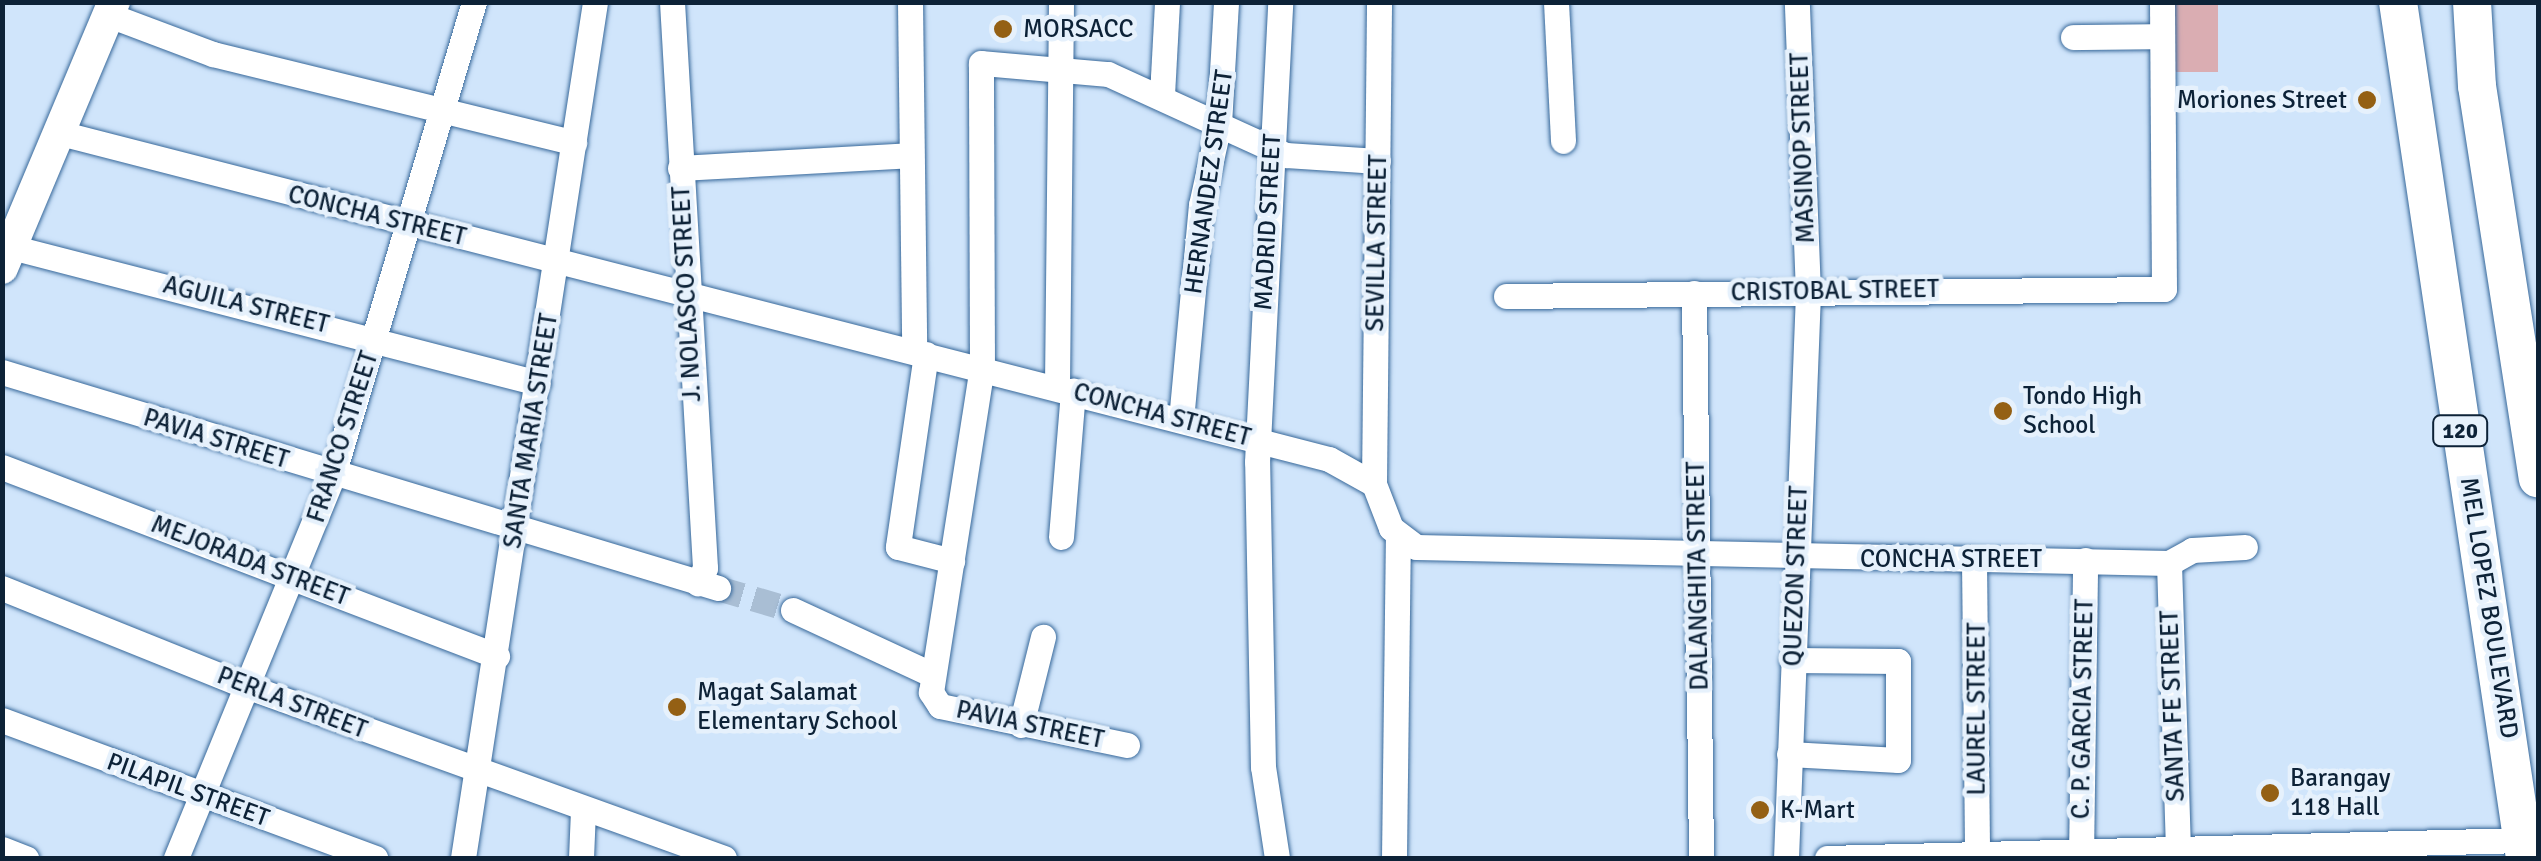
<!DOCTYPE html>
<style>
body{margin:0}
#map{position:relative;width:2541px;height:861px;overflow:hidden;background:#d0e5fb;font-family:Signika,sans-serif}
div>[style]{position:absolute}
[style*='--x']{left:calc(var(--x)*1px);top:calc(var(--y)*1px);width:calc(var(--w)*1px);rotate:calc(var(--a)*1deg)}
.green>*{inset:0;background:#daadb2;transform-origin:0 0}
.minor-tunnel>*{height:25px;margin-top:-12.5px;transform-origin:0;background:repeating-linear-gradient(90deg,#a9bed4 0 25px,transparent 0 37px)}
.roads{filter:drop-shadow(0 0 2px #37689a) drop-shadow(0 0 2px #37689a)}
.minor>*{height:25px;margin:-12.5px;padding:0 12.5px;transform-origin:12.5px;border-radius:12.5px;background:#fff}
.major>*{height:32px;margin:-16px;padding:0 16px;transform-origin:16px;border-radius:16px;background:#fff}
.highway>*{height:38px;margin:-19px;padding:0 19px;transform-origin:19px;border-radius:19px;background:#fff}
.dots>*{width:28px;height:28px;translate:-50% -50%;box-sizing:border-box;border:5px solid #e6f1fc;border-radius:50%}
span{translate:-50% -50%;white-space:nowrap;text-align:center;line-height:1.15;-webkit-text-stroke:9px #e6f1fc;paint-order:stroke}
.shield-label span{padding:2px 8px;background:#e6f1fc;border:2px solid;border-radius:8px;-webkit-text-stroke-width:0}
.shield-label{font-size:22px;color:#0d2237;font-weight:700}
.poi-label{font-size:25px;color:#0d2237}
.left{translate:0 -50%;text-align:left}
.right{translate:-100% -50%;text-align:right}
.street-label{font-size:25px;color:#0d2237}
.frame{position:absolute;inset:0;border:5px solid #0d2237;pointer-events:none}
</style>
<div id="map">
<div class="green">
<i style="left:2175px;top:3px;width:43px;height:69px"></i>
</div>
<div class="minor-tunnel">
<i style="--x:718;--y:588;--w:78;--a:16.3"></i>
</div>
<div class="roads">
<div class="minor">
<i style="--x:672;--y:2;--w:567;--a:86.66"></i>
<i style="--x:705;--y:568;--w:17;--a:115"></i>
<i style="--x:910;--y:2;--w:349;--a:89.3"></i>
<i style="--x:1556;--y:2;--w:139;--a:87.1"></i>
<i style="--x:109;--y:15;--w:111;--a:20.6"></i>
<i style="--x:213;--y:54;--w:372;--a:13.8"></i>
<i style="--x:2073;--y:37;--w:89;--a:-0.6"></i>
<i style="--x:1162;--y:95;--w:93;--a:-86.9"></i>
<i style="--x:60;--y:133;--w:1310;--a:14.41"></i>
<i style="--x:1329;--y:459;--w:51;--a:29.1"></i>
<i style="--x:1374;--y:484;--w:47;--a:68.9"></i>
<i style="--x:1391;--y:528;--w:31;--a:37"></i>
<i style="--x:1416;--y:547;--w:753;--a:1.22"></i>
<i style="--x:2169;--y:563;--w:26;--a:-29"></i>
<i style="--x:2192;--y:550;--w:53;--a:-3.2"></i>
<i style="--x:680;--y:168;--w:229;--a:-3.2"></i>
<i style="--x:11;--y:247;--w:544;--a:14.47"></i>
<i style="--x:1694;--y:293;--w:565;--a:89.29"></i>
<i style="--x:1506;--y:296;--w:658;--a:-0.61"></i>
<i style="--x:2164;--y:289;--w:287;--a:-90.4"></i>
<i style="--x:926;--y:354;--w:195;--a:98.3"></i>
<i style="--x:898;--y:547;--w:56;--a:14.5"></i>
<i style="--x:2;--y:372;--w:748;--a:16.79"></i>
<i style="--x:1057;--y:385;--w:383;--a:-89.4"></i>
<i style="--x:1181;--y:420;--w:216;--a:-84.7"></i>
<i style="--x:1201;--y:205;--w:83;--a:-77.5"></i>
<i style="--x:1219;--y:124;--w:122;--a:-86.7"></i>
<i style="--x:2;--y:467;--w:530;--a:20.9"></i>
<i style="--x:1374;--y:484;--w:482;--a:-89.4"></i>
<i style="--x:1061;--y:537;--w:147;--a:-85.3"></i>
<i style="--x:1974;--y:560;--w:298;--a:89.4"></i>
<i style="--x:2169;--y:563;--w:286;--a:88.2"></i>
<i style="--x:2;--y:588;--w:263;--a:21.9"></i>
<i style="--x:246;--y:686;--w:508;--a:19.79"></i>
<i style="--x:793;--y:610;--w:150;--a:24.9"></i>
<i style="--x:2;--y:720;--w:398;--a:20.3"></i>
<i style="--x:1021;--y:725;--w:91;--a:-76"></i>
<i style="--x:1127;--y:745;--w:191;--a:-168.2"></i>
<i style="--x:940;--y:706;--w:17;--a:-123"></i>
<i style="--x:931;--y:692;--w:329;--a:-81.1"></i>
<i style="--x:982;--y:367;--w:304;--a:-90.2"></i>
<i style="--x:981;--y:63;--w:127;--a:5"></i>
<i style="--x:1108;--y:74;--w:196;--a:24.5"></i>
<i style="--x:1286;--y:155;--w:92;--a:3.7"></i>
<i style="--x:1789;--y:754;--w:109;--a:3.2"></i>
<i style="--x:1898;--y:760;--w:99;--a:-90"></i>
<i style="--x:1898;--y:661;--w:106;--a:-179.5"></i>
<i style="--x:2;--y:849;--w:26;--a:21"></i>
<i style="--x:176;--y:858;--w:414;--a:-67.7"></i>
<i style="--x:333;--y:475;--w:494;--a:-73.4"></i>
<i style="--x:463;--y:858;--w:866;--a:-81.23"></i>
<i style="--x:581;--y:858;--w:47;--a:-87.6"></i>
<i style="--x:1277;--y:858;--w:92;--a:-98.7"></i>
<i style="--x:1263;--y:767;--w:305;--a:-91.1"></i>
<i style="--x:1257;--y:462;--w:461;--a:-87.1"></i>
<i style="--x:1394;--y:858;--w:318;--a:-89.3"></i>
<i style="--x:1786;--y:858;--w:565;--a:-87.77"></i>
<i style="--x:1808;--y:293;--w:291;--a:-92.2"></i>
<i style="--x:1827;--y:858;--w:697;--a:-1.48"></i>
<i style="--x:2081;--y:858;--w:298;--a:-89.2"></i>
</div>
<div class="major">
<i style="--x:2;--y:268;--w:289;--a:-67.2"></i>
</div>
<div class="highway">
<i style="--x:2398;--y:2;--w:865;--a:81.56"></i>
<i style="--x:2472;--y:2;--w:84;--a:86.6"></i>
<i style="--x:2477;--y:86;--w:397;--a:81.2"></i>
</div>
</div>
<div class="dots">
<i style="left:1003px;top:29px;background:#946014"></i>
<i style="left:2367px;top:100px;background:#946014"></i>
<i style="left:2003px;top:411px;background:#946014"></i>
<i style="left:677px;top:707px;background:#946014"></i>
<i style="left:2270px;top:793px;background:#946014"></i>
<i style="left:1760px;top:810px;background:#946014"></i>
</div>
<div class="shield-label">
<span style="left:2460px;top:431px">120</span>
</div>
<div class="poi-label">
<span class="left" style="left:1023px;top:29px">MORSACC</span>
<span class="right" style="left:2347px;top:100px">Moriones Street</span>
<span class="left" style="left:2023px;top:411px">Tondo High<br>School</span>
<span class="left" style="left:697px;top:707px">Magat Salamat<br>Elementary School</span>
<span class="left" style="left:2290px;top:793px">Barangay<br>118 Hall</span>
<span class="left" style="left:1780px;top:810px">K-Mart</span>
</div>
<div class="street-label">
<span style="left:1803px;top:148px;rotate:-92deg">MASINOP STREET</span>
<span style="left:1209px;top:182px;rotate:-82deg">HERNANDEZ STREET</span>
<span style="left:377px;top:216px;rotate:14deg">CONCHA STREET</span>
<span style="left:1268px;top:222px;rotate:-87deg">MADRID STREET</span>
<span style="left:1377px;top:243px;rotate:-89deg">SEVILLA STREET</span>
<span style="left:1835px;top:291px;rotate:-1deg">CRISTOBAL STREET</span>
<span style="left:687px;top:294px;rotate:-93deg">J. NOLASCO STREET</span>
<span style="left:246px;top:305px;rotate:14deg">AGUILA STREET</span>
<span style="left:1162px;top:415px;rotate:15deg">CONCHA STREET</span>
<span style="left:531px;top:431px;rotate:-81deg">SANTA MARIA STREET</span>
<span style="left:343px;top:437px;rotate:-72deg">FRANCO STREET</span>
<span style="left:216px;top:439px;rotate:17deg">PAVIA STREET</span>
<span style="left:1951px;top:559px">CONCHA STREET</span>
<span style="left:250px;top:561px;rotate:21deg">MEJORADA STREET</span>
<span style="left:1698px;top:576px;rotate:-91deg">DALANGHITA STREET</span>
<span style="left:1796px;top:576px;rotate:-88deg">QUEZON STREET</span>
<span style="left:2489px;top:608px;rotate:81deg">MEL LOPEZ BOULEVARD</span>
<span style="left:292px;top:703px;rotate:21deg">PERLA STREET</span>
<span style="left:2173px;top:706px;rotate:-92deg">SANTA FE STREET</span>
<span style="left:1977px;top:709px;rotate:-90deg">LAUREL STREET</span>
<span style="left:2083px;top:709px;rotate:-89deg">C. P. GARCIA STREET</span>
<span style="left:1030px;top:725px;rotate:12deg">PAVIA STREET</span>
<span style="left:188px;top:790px;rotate:20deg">PILAPIL STREET</span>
</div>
<div class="frame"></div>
</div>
